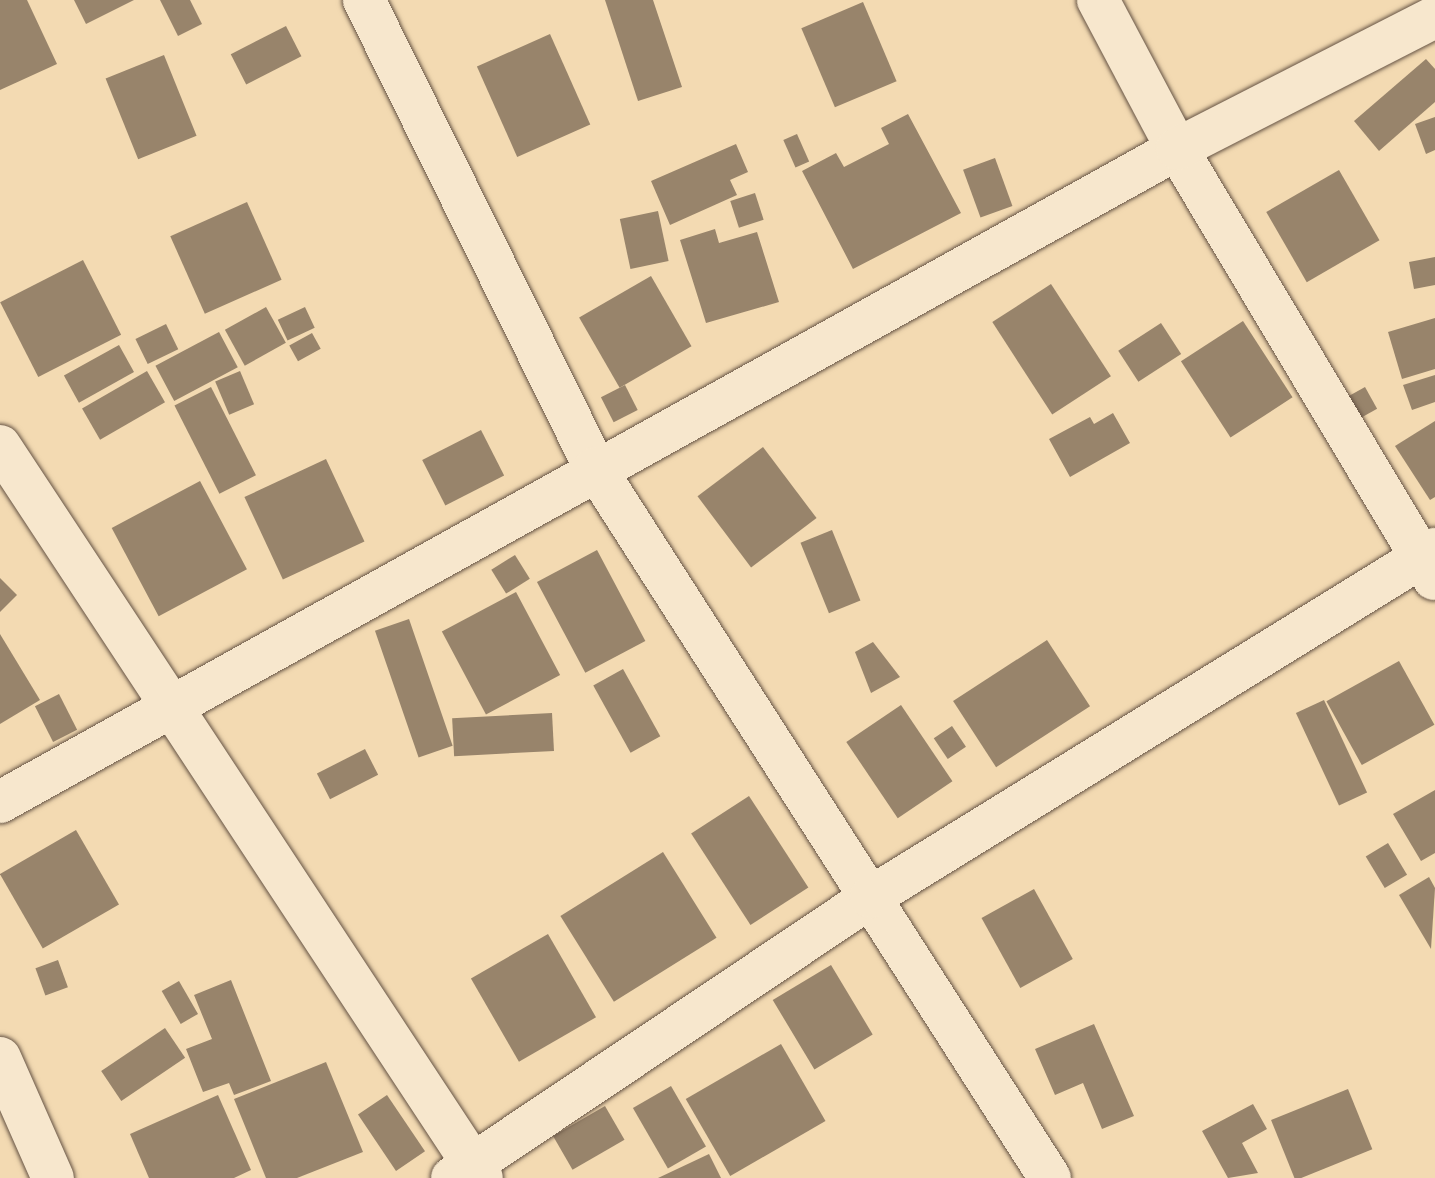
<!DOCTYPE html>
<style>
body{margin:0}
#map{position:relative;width:1435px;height:1178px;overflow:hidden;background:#f3dab2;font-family:"IM FELL Great Primer",serif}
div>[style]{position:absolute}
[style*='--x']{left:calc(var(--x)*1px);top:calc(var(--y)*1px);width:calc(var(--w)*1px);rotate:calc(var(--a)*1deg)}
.building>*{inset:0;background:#98846b;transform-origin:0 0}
.roads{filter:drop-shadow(0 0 2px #655344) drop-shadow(0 0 2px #655344)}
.street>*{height:42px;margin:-21px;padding:0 21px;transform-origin:21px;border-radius:21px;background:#f7e7cd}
span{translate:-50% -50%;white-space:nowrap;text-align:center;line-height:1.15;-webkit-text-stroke:8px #f7e7cd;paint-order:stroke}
</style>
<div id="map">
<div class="building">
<i style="clip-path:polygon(0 0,27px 0,57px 64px,0 90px)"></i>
<i style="clip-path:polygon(74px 0,134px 0,86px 24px)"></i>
<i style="clip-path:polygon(160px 0,190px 0,202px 24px,178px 36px)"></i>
<i style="clip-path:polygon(605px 0,653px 0,682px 87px,638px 101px)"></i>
<i style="left:863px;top:2px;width:86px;height:67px;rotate:67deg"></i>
<i style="left:286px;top:26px;width:34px;height:62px;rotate:63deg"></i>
<i style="left:550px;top:34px;width:99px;height:80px;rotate:66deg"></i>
<i style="left:164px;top:55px;width:87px;height:63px;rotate:68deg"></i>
<i style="clip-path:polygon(1426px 59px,1435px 69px,1435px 102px,1379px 151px,1354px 121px)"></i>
<i style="clip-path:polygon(908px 114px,961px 213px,853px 269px,802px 171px,836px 153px,844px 167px,889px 144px,881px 128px)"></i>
<i style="clip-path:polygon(1435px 117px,1435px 150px,1426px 154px,1415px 124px)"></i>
<i style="left:797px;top:134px;width:30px;height:15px;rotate:66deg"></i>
<i style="clip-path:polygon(736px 144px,748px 172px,730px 180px,737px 195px,670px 225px,651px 181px)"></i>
<i style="left:995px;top:158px;width:51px;height:34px;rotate:70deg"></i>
<i style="left:1339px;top:170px;width:81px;height:84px;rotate:60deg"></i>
<i style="left:755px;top:193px;width:28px;height:26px;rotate:72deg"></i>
<i style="left:247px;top:202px;width:85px;height:84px;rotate:66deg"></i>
<i style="left:658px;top:211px;width:51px;height:39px;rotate:78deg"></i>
<i style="clip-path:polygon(715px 229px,719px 243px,757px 232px,779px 302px,706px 323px,680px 240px)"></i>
<i style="clip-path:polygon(1435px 257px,1435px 285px,1414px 289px,1409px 262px)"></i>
<i style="left:83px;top:260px;width:84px;height:93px;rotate:63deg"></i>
<i style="left:651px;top:276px;width:81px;height:83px;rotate:60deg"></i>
<i style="left:1051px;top:284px;width:110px;height:70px;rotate:57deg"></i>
<i style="left:266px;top:307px;width:41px;height:47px;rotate:61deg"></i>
<i style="left:305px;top:307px;width:23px;height:30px;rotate:65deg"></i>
<i style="clip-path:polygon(1435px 318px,1435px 369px,1402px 379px,1388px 332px)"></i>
<i style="left:1243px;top:321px;width:91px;height:74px;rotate:57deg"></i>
<i style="left:1161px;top:323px;width:37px;height:51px;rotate:57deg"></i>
<i style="left:166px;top:324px;width:28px;height:34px;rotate:64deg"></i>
<i style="left:219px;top:332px;width:40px;height:72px;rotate:62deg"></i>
<i style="left:312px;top:333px;width:18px;height:26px;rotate:61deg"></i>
<i style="left:119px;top:345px;width:31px;height:63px;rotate:61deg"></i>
<i style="left:147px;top:371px;width:36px;height:75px;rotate:60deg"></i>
<i style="left:240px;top:371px;width:36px;height:27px;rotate:67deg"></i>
<i style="clip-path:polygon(1435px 375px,1435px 402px,1412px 410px,1403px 385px)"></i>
<i style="left:625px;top:385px;width:28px;height:27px;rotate:63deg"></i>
<i style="left:211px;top:387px;width:99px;height:41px;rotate:63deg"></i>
<i style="left:1365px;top:387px;width:25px;height:21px;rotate:61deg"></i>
<i style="clip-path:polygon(1113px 413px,1130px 443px,1070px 477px,1049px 439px,1090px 417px,1094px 424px)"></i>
<i style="clip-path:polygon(1435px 421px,1435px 497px,1430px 500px,1395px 446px)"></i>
<i style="left:481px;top:430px;width:51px;height:66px;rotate:63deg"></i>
<i style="left:763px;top:447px;width:89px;height:82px;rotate:53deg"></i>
<i style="left:326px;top:459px;width:91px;height:90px;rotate:65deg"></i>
<i style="left:200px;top:481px;width:100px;height:100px;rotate:62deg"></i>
<i style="left:832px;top:530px;width:76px;height:34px;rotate:68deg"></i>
<i style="left:597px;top:550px;width:103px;height:68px;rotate:62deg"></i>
<i style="left:515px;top:555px;width:28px;height:28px;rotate:58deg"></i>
<i style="clip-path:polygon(0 578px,17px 595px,0 612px)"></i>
<i style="left:516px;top:592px;width:94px;height:84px;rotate:62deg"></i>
<i style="left:409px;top:619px;width:134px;height:36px;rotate:71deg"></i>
<i style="clip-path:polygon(0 634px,40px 700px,0 724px)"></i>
<i style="left:1047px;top:640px;width:79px;height:112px;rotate:57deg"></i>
<i style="clip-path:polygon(873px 642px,900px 677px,871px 693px,855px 652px)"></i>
<i style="left:1399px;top:661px;width:73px;height:83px;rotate:61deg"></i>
<i style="left:623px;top:669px;width:77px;height:34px;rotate:61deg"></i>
<i style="left:59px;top:694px;width:40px;height:27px;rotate:63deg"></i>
<i style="left:1324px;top:700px;width:102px;height:31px;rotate:65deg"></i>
<i style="left:901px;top:705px;width:92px;height:66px;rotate:56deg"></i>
<i style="left:552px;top:713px;width:38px;height:100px;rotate:87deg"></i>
<i style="left:952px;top:726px;width:25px;height:22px;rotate:56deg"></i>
<i style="left:365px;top:749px;width:29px;height:54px;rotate:63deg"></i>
<i style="clip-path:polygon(1435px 790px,1435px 853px,1421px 861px,1393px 814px)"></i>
<i style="left:749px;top:796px;width:109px;height:69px;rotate:57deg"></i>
<i style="left:76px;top:830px;width:86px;height:88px;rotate:60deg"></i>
<i style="left:1388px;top:843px;width:37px;height:26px;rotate:59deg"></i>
<i style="left:663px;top:852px;width:101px;height:121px;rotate:58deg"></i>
<i style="clip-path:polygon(1429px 877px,1435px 888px,1431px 949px,1399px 895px)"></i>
<i style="left:1034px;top:889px;width:80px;height:60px;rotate:61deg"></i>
<i style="left:548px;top:934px;width:96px;height:89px;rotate:60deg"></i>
<i style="left:58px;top:960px;width:29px;height:24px;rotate:70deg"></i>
<i style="left:831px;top:965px;width:81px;height:68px;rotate:59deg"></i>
<i style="clip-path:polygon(231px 980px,271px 1081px,234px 1095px,229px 1083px,203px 1092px,186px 1049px,212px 1039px,194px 995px)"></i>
<i style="left:179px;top:981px;width:38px;height:20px;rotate:60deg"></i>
<i style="clip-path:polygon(1094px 1024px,1134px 1116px,1102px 1129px,1083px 1083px,1055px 1095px,1035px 1049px)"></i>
<i style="left:165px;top:1028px;width:36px;height:77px;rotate:56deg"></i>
<i style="left:781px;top:1044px;width:89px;height:110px;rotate:60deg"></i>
<i style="clip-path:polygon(326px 1062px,363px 1152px,297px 1178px,266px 1178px,234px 1099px)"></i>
<i style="left:671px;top:1086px;width:70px;height:44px;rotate:60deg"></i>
<i style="left:1348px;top:1089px;width:65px;height:83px;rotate:68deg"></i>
<i style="clip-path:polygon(218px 1095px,251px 1170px,234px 1178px,149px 1178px,130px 1134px)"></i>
<i style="left:387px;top:1095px;width:68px;height:35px;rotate:56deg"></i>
<i style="clip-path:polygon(1253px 1104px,1267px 1129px,1242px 1143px,1258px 1173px,1228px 1178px,1202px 1131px)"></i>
<i style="left:605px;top:1106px;width:39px;height:60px;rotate:60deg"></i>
<i style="clip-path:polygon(709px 1154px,721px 1178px,658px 1178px)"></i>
</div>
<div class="roads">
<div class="street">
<i style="--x:364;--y:0;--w:522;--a:63.73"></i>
<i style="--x:595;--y:468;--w:843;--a:57.35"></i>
<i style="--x:1098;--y:0;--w:169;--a:62.1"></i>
<i style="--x:1177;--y:149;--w:501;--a:59.13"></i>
<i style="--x:0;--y:446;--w:876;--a:56.64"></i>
<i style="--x:0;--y:802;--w:1346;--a:-29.02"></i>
<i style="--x:1177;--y:149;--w:290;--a:-27.1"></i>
<i style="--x:0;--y:1058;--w:131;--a:66.2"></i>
<i style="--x:452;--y:1178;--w:505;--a:-33.85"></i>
<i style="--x:871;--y:897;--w:663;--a:-31.68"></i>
</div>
</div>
</div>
